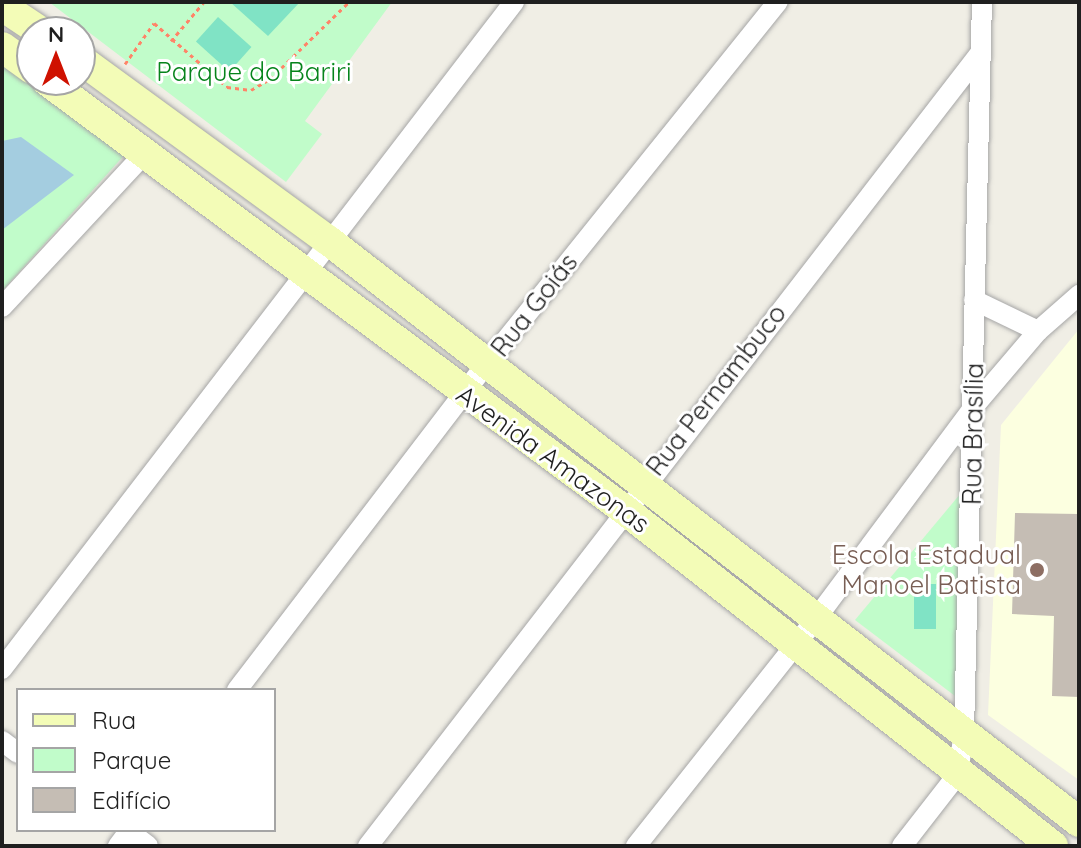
<!DOCTYPE html>
<meta charset="utf-8">
<style>
body{margin:0}
#map{position:relative;width:1081px;height:848px;overflow:hidden;background:#f0eee5;font-family:Quicksand,sans-serif}
div>[style]{position:absolute}
[style*='--x']{left:calc(var(--x)*1px);top:calc(var(--y)*1px);width:calc(var(--w)*1px);rotate:calc(var(--a)*1deg)}
.education>*{inset:0;background:#fcffe0}
.park>*{inset:0;background:#c1fcca}
.pitch>*{inset:0;background:#80e3c5;transform-origin:0 0}
.water>*{inset:0;background:#a4cde0}
.building>*{inset:0;background:#c5bdb4}
.path>*{height:3px;margin-top:-1.5px;transform-origin:0;background:repeating-linear-gradient(90deg,#ff8468 0 4px,transparent 0 8px)}
.roads{filter:drop-shadow(0 0 2px #a6a6a6) drop-shadow(0 0 2px #a6a6a6)}
.street>*{height:20px;margin:-10px;padding:0 10px;transform-origin:10px;border-radius:10px;background:#fff}
.secondary>*{height:30px;margin:-15px;padding:0 15px;transform-origin:15px;border-radius:15px;background:#f3fcb7}
.dots>*{width:22px;height:22px;translate:-50% -50%;box-sizing:border-box;border:4px solid #fff;border-radius:50%}
span{translate:-50% -50%;white-space:nowrap;text-align:center;line-height:1.15;-webkit-text-stroke:6px #fff;paint-order:stroke}
.park-label{font-size:26px;color:#06841b}
.street-label{font-size:26px;color:#1f1f1f}
.education-label{font-size:26px;color:#785e54}
.right{translate:-100% -50%;text-align:right}
.frame{position:absolute;inset:0;border:4px solid #1f1f1f;pointer-events:none}
.legend{position:absolute;left:16px;top:688px;width:260px;height:144px;box-sizing:border-box;background:#fff;border:2px solid #a5a5a5;margin:0;padding:10px 14px;list-style:none;font-size:24px;color:#1f1f1f}
.legend li{display:flex;align-items:center;gap:16px;height:40px}
.legend b{width:40px;border:2px solid #a5a5a5}
.north{position:absolute;left:16px;top:16px;width:80px;height:80px;box-sizing:border-box;background:#fff;border:2px solid #a5a5a5;border-radius:50%;rotate:0deg;font-size:22px;font-weight:700;line-height:32px;text-align:center;color:#1f1f1f}
.north::after{content:'';display:block;margin:auto;width:28px;height:36px;background:#cf1100;clip-path:polygon(50% 0,100% 100%,50% 72%,0 100%)}
</style>
<div id="map">
<div class="education">
<i style="clip-path:polygon(1079px 329px,1079px 780px,988px 715px,1001px 425px)"></i>
</div>
<div class="park">
<i style="clip-path:polygon(49px 2px,392px 2px,305px 121px,322px 134px,286px 182px)"></i>
<i style="clip-path:polygon(2px 54px,128px 151px,2px 291px)"></i>
<i style="clip-path:polygon(971px 481px,959px 699px,855px 620px)"></i>
</div>
<div class="pitch">
<i style="clip-path:polygon(230px 2px,300px 2px,268px 36px)"></i>
<i style="left:218px;top:17px;width:45px;height:33px;rotate:42deg"></i>
<i style="left:914px;top:584px;width:22px;height:45px"></i>
</div>
<div class="water">
<i style="clip-path:polygon(21px 137px,74px 175px,2px 230px,2px 141px)"></i>
</div>
<div class="building">
<i style="clip-path:polygon(1015px 513px,1079px 514px,1079px 697px,1052px 696px,1054px 616px,1012px 614px)"></i>
</div>
<div class="path">
<i style="--x:171;--y:41;--w:51;--a:-49.8"></i>
<i style="--x:125;--y:64;--w:50;--a:-54.7"></i>
<i style="--x:154;--y:23;--w:97;--a:41.2"></i>
<i style="--x:227;--y:87;--w:24;--a:7"></i>
<i style="--x:251;--y:90;--w:22;--a:-30"></i>
<i style="--x:270;--y:79;--w:110;--a:-44.3"></i>
</div>
<div class="roads">
<div class="street">
<i style="--x:974;--y:300;--w:71;--a:25.8"></i>
<i style="--x:2;--y:307;--w:210;--a:-47.1"></i>
<i style="--x:2;--y:669;--w:841;--a:-52.49"></i>
<i style="--x:237;--y:690;--w:408;--a:-52.6"></i>
<i style="--x:485;--y:366;--w:467;--a:-51.2"></i>
<i style="--x:2;--y:741;--w:20;--a:37"></i>
<i style="--x:127;--y:830;--w:26;--a:37"></i>
<i style="--x:118;--y:846;--w:20;--a:-53"></i>
<i style="--x:368;--y:846;--w:1003;--a:-52.33"></i>
<i style="--x:636;--y:846;--w:293;--a:-51.6"></i>
<i style="--x:818;--y:616;--w:263;--a:-53.3"></i>
<i style="--x:975;--y:405;--w:97;--a:-49.6"></i>
<i style="--x:1038;--y:331;--w:55;--a:-41.3"></i>
<i style="--x:902;--y:846;--w:91;--a:-52.1"></i>
<i style="--x:958;--y:774;--w:42;--a:-81.9"></i>
<i style="--x:964;--y:732;--w:730;--a:-88.59"></i>
</div>
<div class="secondary">
<i style="--x:2;--y:6;--w:47;--a:33.7"></i>
<i style="--x:2;--y:47;--w:37;--a:36"></i>
<i style="--x:80;--y:59;--w:308;--a:36.2"></i>
<i style="--x:329;--y:241;--w:949;--a:37.76"></i>
<i style="--x:46;--y:80;--w:723;--a:36.62"></i>
<i style="--x:626;--y:511;--w:543;--a:38.12"></i>
</div>
</div>
<div class="dots">
<i style="left:1037px;top:570px;background:#8d6e63"></i>
</div>
<div class="park-label">
<span style="left:254px;top:72px">Parque do Bariri</span>
</div>
<div class="street-label">
<span style="left:534px;top:305px;rotate:-52deg">Rua Goiás</span>
<span style="left:716px;top:390px;rotate:-52deg">Rua Pernambuco</span>
<span style="left:973px;top:434px;rotate:-89deg">Rua Brasília</span>
<span style="left:553px;top:459px;rotate:36deg">Avenida Amazonas</span>
</div>
<div class="education-label">
<span class="right" style="left:1021px;top:570px">Escola Estadual<br>Manoel Batista</span>
</div>
<div class="frame"></div>
<ul class="legend">
<li><b style="height:10px;background:#f3fcb7"></b>Rua</li>
<li><b style="height:22px;background:#c1fcca"></b>Parque</li>
<li><b style="height:22px;background:#c5bdb4"></b>Edifício</li>
</ul>
<div class="north">N</div>
</div>
